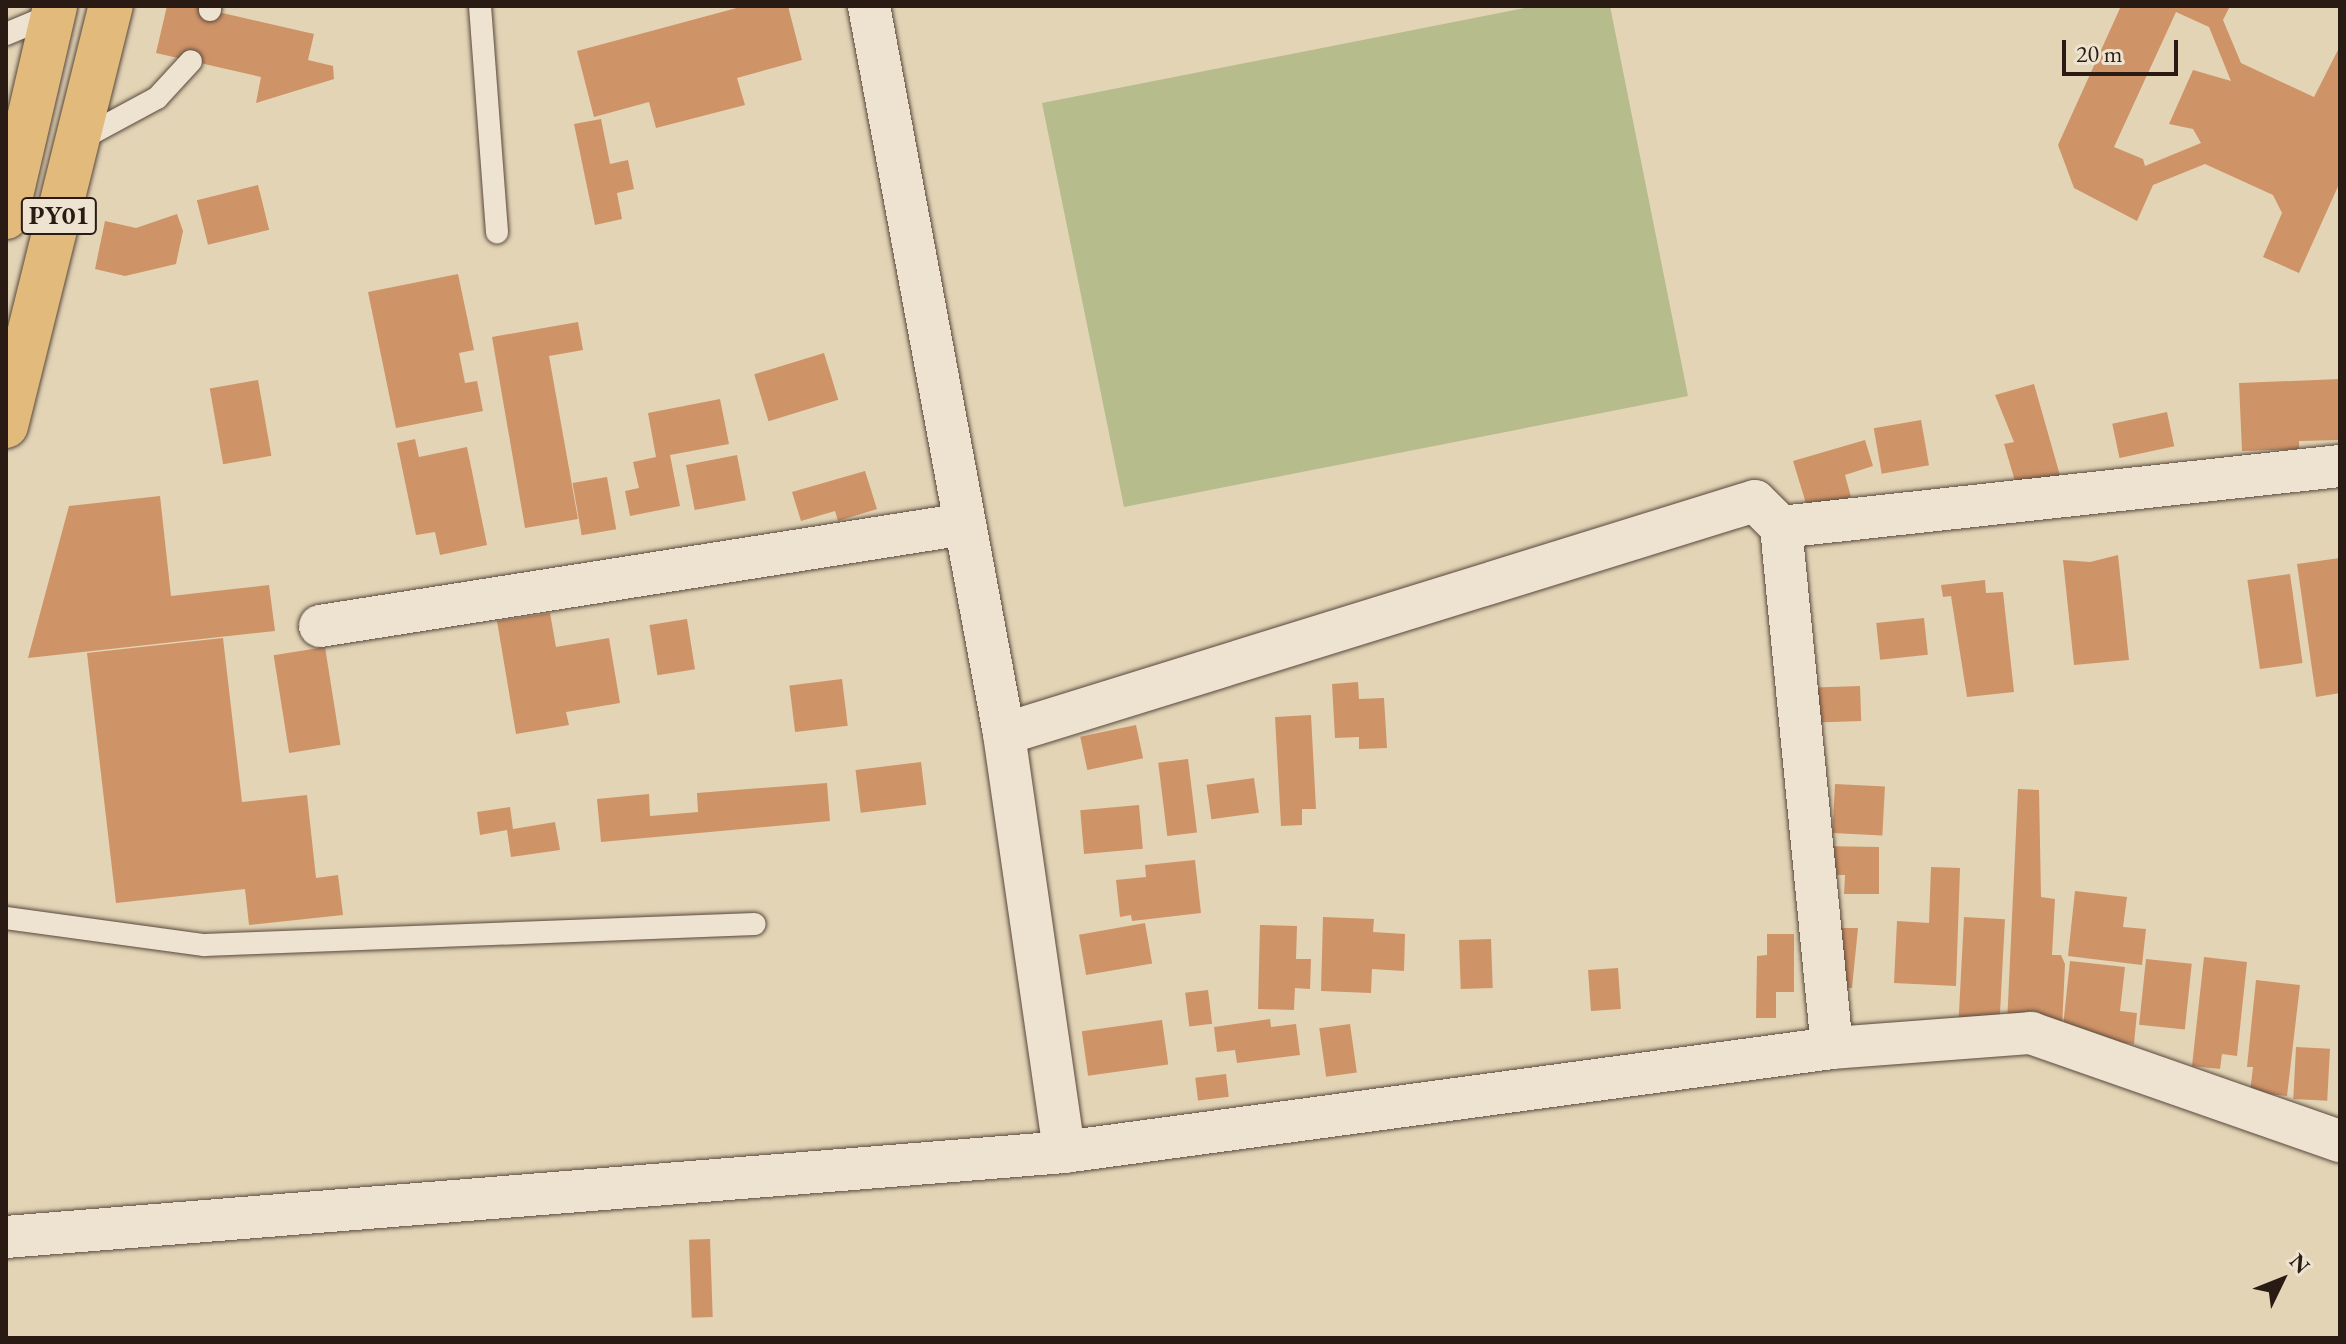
<!DOCTYPE html>
<style>
body{margin:0}
#map{position:relative;width:2346px;height:1344px;overflow:hidden;background:#e3d4b6;font-family:"EB Garamond",serif}
div>[style]{position:absolute}
[style*='--x']{left:calc(var(--x)*1px);top:calc(var(--y)*1px);width:calc(var(--w)*1px);rotate:calc(var(--a)*1deg)}
.green>*{inset:0;background:#b6bc8c}
.building>*{inset:0;background:#cf9368;transform-origin:0 0}
.roads{filter:drop-shadow(0 0 2px #58483c) drop-shadow(0 0 2px #58483c)}
.lane>*{height:22px;margin:-11px;padding:0 11px;transform-origin:11px;border-radius:11px;background:#ede3d0}
.street>*{height:42px;margin:-21px;padding:0 21px;transform-origin:21px;border-radius:21px;background:#ede3d0}
.highway>*{height:44px;margin:-22px;padding:0 22px;transform-origin:22px;border-radius:22px;background:#e2ba7b}
span{translate:-50% -50%;white-space:nowrap;text-align:center;line-height:1.15;-webkit-text-stroke:8px #ede3d0;paint-order:stroke}
.shield-label span{padding:2px 6px;background:#ede3d0;border:2px solid;border-radius:6px;-webkit-text-stroke-width:0}
.shield-label{font-size:26px;color:#291a13;font-weight:700}
.frame{position:absolute;inset:0;border:8px solid #291a13;pointer-events:none}
.north{position:absolute;left:2242px;top:1240px;width:80px;height:80px;-webkit-text-stroke:6px #ede3d0;paint-order:stroke;rotate:47deg;font-size:22px;font-weight:700;line-height:32px;text-align:center;color:#291a13}
.north::after{content:'';display:block;margin:auto;width:28px;height:36px;background:#291a13;clip-path:polygon(50% 0,100% 100%,50% 72%,0 100%)}
.scale{position:absolute;left:2062px;top:40px;width:116px;height:36px;box-sizing:border-box;border:4px solid #291a13;border-top:0;padding-left:10px;font-size:24px;line-height:28px;white-space:nowrap;color:#291a13;-webkit-text-stroke:6px #ede3d0;paint-order:stroke}
</style>
<div id="map">
<div class="green">
<i style="clip-path:polygon(1535px 6px,1610px 6px,1688px 396px,1124px 507px,1042px 103px)"></i>
</div>
<div class="building">
<i style="clip-path:polygon(167px 6px,192px 6px,314px 34px,308px 60px,333px 66px,334px 79px,256px 103px,261px 77px,156px 53px)"></i>
<i style="clip-path:polygon(744px 6px,788px 6px,802px 60px,737px 78px,745px 105px,656px 128px,649px 102px,594px 117px,577px 51px)"></i>
<i style="clip-path:polygon(evenodd,2121px 6px,2230px 6px,2223px 20px,2241px 63px,2314px 97px,2340px 46px,2340px 182px,2299px 273px,2263px 257px,2282px 213px,2273px 195px,2205px 164px,2153px 185px,2137px 221px,2074px 188px,2058px 145px,2121px 6px,2176px 12px,2209px 27px,2231px 81px,2193px 70px,2169px 124px,2193px 129px,2201px 143px,2145px 166px,2143px 159px,2114px 147px,2176px 12px)"></i>
<i style="clip-path:polygon(601px 119px,610px 164px,628px 160px,634px 189px,617px 193px,622px 219px,595px 225px,574px 124px)"></i>
<i style="left:258px;top:185px;width:46px;height:63px;rotate:76deg"></i>
<i style="clip-path:polygon(177px 214px,183px 231px,176px 264px,125px 276px,95px 269px,105px 221px,136px 228px)"></i>
<i style="clip-path:polygon(458px 274px,474px 350px,459px 353px,465px 383px,477px 381px,483px 411px,396px 428px,368px 292px)"></i>
<i style="clip-path:polygon(578px 322px,583px 350px,549px 356px,578px 519px,525px 528px,492px 337px)"></i>
<i style="left:824px;top:353px;width:49px;height:73px;rotate:73deg"></i>
<i style="clip-path:polygon(2340px 379px,2340px 440px,2299px 441px,2299px 449px,2242px 451px,2239px 383px)"></i>
<i style="left:258px;top:380px;width:77px;height:49px;rotate:80deg"></i>
<i style="clip-path:polygon(2034px 384px,2061px 479px,2018px 491px,2004px 444px,2014px 442px,1995px 395px)"></i>
<i style="clip-path:polygon(720px 399px,729px 444px,670px 455px,680px 506px,630px 516px,625px 491px,639px 488px,633px 462px,656px 457px,648px 413px)"></i>
<i style="left:2167px;top:412px;width:35px;height:56px;rotate:78deg"></i>
<i style="left:1921px;top:420px;width:46px;height:48px;rotate:80deg"></i>
<i style="clip-path:polygon(415px 439px,419px 457px,467px 447px,487px 545px,440px 555px,435px 532px,416px 535px,397px 443px)"></i>
<i style="clip-path:polygon(1865px 440px,1873px 466px,1845px 475px,1851px 497px,1808px 510px,1793px 461px)"></i>
<i style="left:737px;top:455px;width:46px;height:52px;rotate:79deg"></i>
<i style="clip-path:polygon(865px 471px,877px 509px,838px 521px,835px 511px,801px 521px,792px 492px)"></i>
<i style="left:607px;top:477px;width:53px;height:35px;rotate:80deg"></i>
<i style="clip-path:polygon(160px 496px,171px 596px,269px 585px,275px 631px,28px 658px,69px 506px)"></i>
<i style="clip-path:polygon(2118px 555px,2129px 660px,2074px 665px,2063px 560px,2090px 562px)"></i>
<i style="clip-path:polygon(2340px 558px,2340px 693px,2316px 697px,2297px 564px)"></i>
<i style="left:2290px;top:574px;width:90px;height:43px;rotate:82deg"></i>
<i style="clip-path:polygon(1985px 580px,1986px 593px,2003px 592px,2014px 692px,1967px 697px,1951px 596px,1943px 597px,1941px 585px)"></i>
<i style="clip-path:polygon(550px 613px,556px 647px,609px 638px,620px 703px,566px 712px,569px 725px,516px 734px,497px 621px)"></i>
<i style="left:1924px;top:618px;width:37px;height:48px;rotate:84deg"></i>
<i style="left:687px;top:619px;width:51px;height:38px;rotate:81deg"></i>
<i style="clip-path:polygon(223px 638px,242px 802px,307px 795px,316px 878px,338px 875px,343px 915px,249px 925px,245px 889px,116px 903px,87px 653px)"></i>
<i style="left:325px;top:647px;width:99px;height:52px;rotate:81deg"></i>
<i style="left:842px;top:679px;width:47px;height:53px;rotate:83deg"></i>
<i style="clip-path:polygon(1358px 682px,1359px 699px,1384px 698px,1387px 748px,1359px 749px,1359px 737px,1335px 738px,1332px 684px)"></i>
<i style="left:1860px;top:686px;width:35px;height:45px;rotate:88deg"></i>
<i style="clip-path:polygon(1311px 715px,1316px 809px,1302px 809px,1302px 825px,1281px 826px,1275px 717px)"></i>
<i style="left:1136px;top:725px;width:34px;height:57px;rotate:78deg"></i>
<i style="left:1188px;top:759px;width:74px;height:30px;rotate:83deg"></i>
<i style="left:921px;top:762px;width:43px;height:66px;rotate:83deg"></i>
<i style="left:1254px;top:778px;width:35px;height:48px;rotate:82deg"></i>
<i style="clip-path:polygon(827px 783px,830px 821px,601px 842px,597px 799px,649px 794px,650px 816px,698px 812px,697px 793px)"></i>
<i style="left:1835px;top:784px;width:50px;height:49px;rotate:3deg"></i>
<i style="clip-path:polygon(2018px 789px,2039px 790px,2041px 897px,2055px 899px,2052px 955px,2061px 955px,2065px 964px,2062px 1028px,2007px 1025px)"></i>
<i style="left:1139px;top:805px;width:44px;height:59px;rotate:85deg"></i>
<i style="clip-path:polygon(510px 807px,513px 829px,555px 822px,560px 850px,511px 857px,507px 830px,480px 835px,477px 812px)"></i>
<i style="clip-path:polygon(1818px 846px,1879px 847px,1879px 894px,1844px 894px,1845px 875px,1818px 875px)"></i>
<i style="clip-path:polygon(1195px 860px,1201px 913px,1132px 921px,1131px 915px,1120px 917px,1116px 880px,1146px 877px,1145px 865px)"></i>
<i style="clip-path:polygon(1931px 867px,1960px 868px,1956px 986px,1894px 983px,1897px 921px,1929px 923px)"></i>
<i style="clip-path:polygon(2075px 891px,2127px 897px,2123px 927px,2146px 929px,2142px 965px,2068px 956px)"></i>
<i style="clip-path:polygon(1323px 917px,1374px 919px,1373px 932px,1405px 934px,1404px 971px,1372px 969px,1371px 993px,1321px 991px)"></i>
<i style="left:1964px;top:917px;width:41px;height:102px;rotate:3deg"></i>
<i style="left:1145px;top:923px;width:41px;height:67px;rotate:80deg"></i>
<i style="clip-path:polygon(1260px 925px,1297px 926px,1296px 959px,1311px 959px,1310px 989px,1295px 988px,1294px 1010px,1258px 1009px)"></i>
<i style="clip-path:polygon(1828px 928px,1858px 928px,1852px 988px,1828px 988px)"></i>
<i style="clip-path:polygon(1767px 934px,1794px 934px,1794px 992px,1776px 992px,1776px 1018px,1756px 1018px,1757px 956px,1767px 955px)"></i>
<i style="left:1491px;top:939px;width:49px;height:32px;rotate:88deg"></i>
<i style="clip-path:polygon(2204px 957px,2247px 962px,2237px 1056px,2222px 1054px,2220px 1069px,2192px 1066px)"></i>
<i style="left:2146px;top:959px;width:46px;height:66px;rotate:6deg"></i>
<i style="clip-path:polygon(2070px 961px,2125px 967px,2120px 1011px,2137px 1013px,2134px 1044px,2062px 1036px)"></i>
<i style="left:1618px;top:968px;width:41px;height:30px;rotate:86deg"></i>
<i style="clip-path:polygon(2256px 980px,2300px 985px,2287px 1096px,2250px 1092px,2253px 1067px,2247px 1067px)"></i>
<i style="left:1208px;top:990px;width:34px;height:23px;rotate:83deg"></i>
<i style="clip-path:polygon(1270px 1019px,1271px 1027px,1296px 1024px,1300px 1055px,1237px 1063px,1235px 1050px,1217px 1052px,1214px 1027px)"></i>
<i style="left:1162px;top:1020px;width:45px;height:81px;rotate:82deg"></i>
<i style="left:1350px;top:1024px;width:49px;height:31px;rotate:82deg"></i>
<i style="left:2296px;top:1047px;width:34px;height:52px;rotate:3deg"></i>
<i style="left:1226px;top:1074px;width:23px;height:31px;rotate:83deg"></i>
<i style="left:710px;top:1239px;width:78px;height:21px;rotate:88deg"></i>
</div>
<div class="roads">
<div class="lane">
<i style="--x:480;--y:6;--w:227;--a:85.7"></i>
<i style="--x:210;--y:10;--w:4;--a:-90"></i>
<i style="--x:6;--y:34;--w:52;--a:-22.6"></i>
<i style="--x:79;--y:140;--w:89;--a:-28.3"></i>
<i style="--x:157;--y:98;--w:50;--a:-47.4"></i>
<i style="--x:6;--y:918;--w:200;--a:7.8"></i>
<i style="--x:204;--y:945;--w:551;--a:-2.18"></i>
</div>
<div class="street">
<i style="--x:869;--y:6;--w:740;--a:79.49"></i>
<i style="--x:1004;--y:734;--w:422;--a:81.8"></i>
<i style="--x:1781;--y:527;--w:562;--a:-6.23"></i>
<i style="--x:320;--y:626;--w:653;--a:-8.99"></i>
<i style="--x:1004;--y:734;--w:786;--a:-17.24"></i>
<i style="--x:1755;--y:501;--w:37;--a:45"></i>
<i style="--x:1781;--y:527;--w:523;--a:84.41"></i>
<i style="--x:6;--y:1237;--w:1061;--a:-4.59"></i>
<i style="--x:1064;--y:1152;--w:775;--a:-7.71"></i>
<i style="--x:1832;--y:1048;--w:200;--a:-4.3"></i>
<i style="--x:2031;--y:1033;--w:327;--a:19.3"></i>
</div>
<div class="highway">
<i style="--x:6;--y:217;--w:217;--a:-76.9"></i>
<i style="--x:6;--y:426;--w:433;--a:-76"></i>
</div>
</div>
<div class="shield-label">
<span style="left:59px;top:216px">PY01</span>
</div>
<div class="frame"></div>
<div class="north">N</div>
<div class="scale">20 m</div>
</div>
